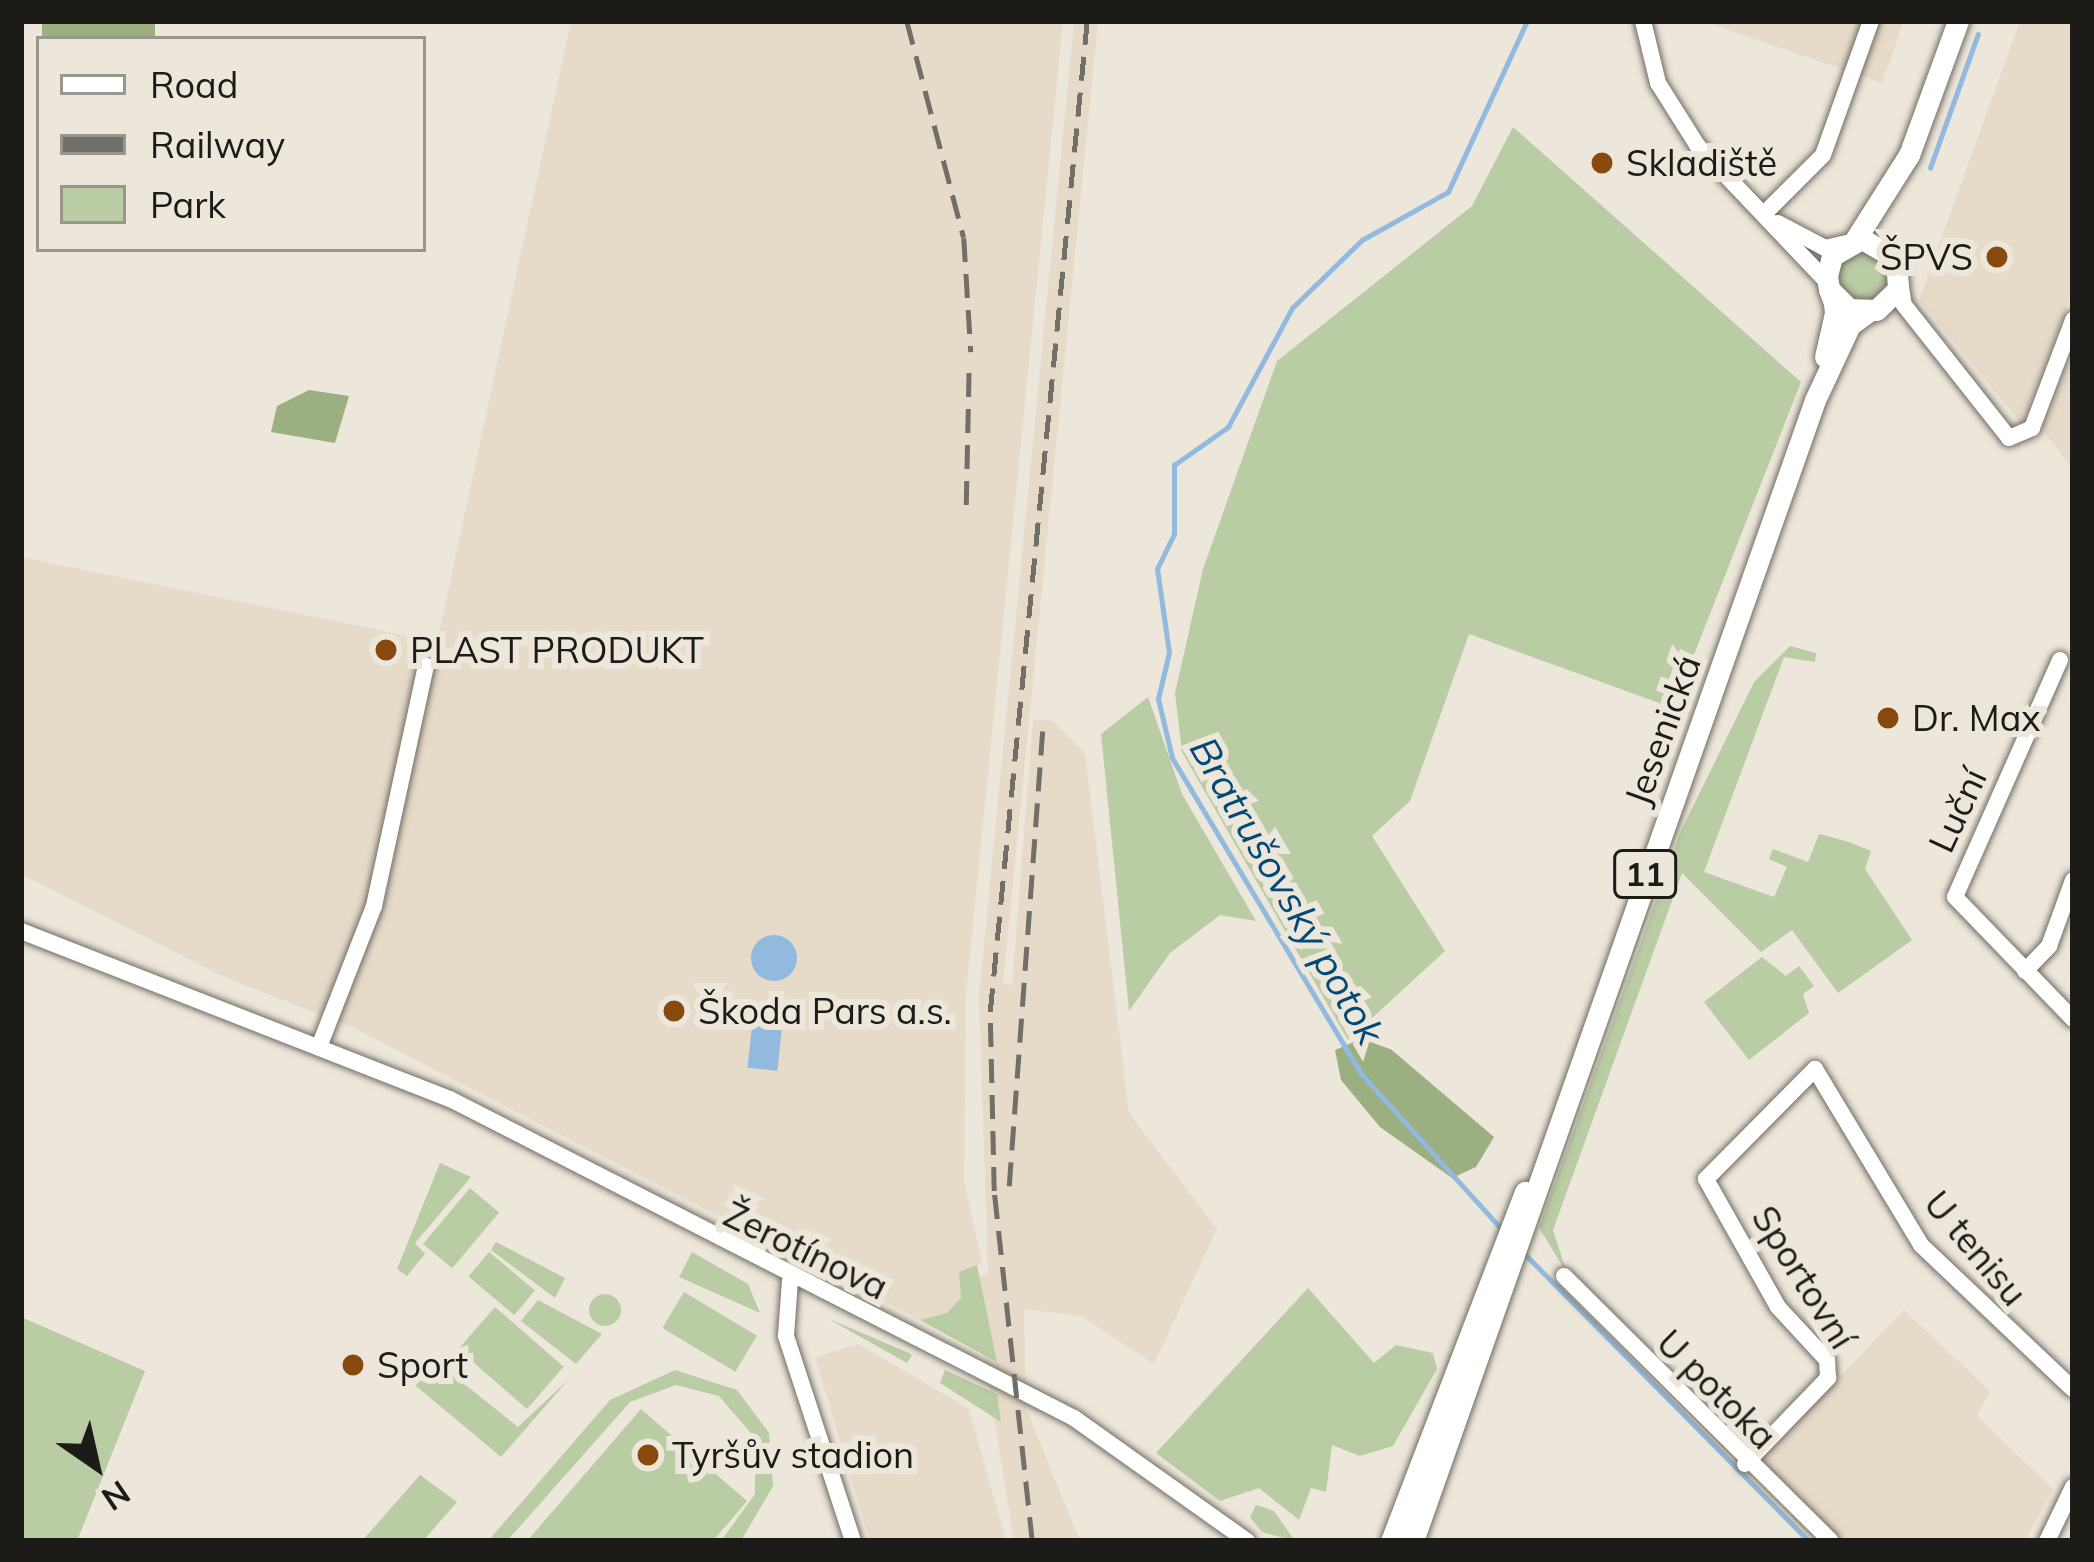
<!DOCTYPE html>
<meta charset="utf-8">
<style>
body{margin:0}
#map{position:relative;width:2094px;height:1562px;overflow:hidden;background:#ede6db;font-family:Mulish,sans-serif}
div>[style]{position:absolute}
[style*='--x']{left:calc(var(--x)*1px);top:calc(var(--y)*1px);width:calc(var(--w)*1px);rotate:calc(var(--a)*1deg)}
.built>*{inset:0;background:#e6dbc9}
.green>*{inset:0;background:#bacca4;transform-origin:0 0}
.round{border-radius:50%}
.forest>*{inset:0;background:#9baf81;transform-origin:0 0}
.water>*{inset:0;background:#91bade;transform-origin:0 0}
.stream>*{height:4.5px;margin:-2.25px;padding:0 2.25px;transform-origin:2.25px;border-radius:2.25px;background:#91bade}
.roads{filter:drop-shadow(0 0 3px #736d63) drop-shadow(0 0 3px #736d63)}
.minor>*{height:16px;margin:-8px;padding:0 8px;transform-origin:8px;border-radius:8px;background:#fff}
.major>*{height:21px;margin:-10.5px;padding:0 10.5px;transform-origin:10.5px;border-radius:10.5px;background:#fff}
.rail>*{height:4.5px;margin-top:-2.25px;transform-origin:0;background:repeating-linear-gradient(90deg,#726e68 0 24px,transparent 0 36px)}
.dots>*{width:33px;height:33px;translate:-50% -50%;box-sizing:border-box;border:6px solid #ede6db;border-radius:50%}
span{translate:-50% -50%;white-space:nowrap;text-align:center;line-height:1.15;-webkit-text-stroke:12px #ede6db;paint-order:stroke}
.shield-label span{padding:3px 9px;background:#ede6db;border:3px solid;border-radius:9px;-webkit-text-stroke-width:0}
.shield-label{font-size:33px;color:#1d1b17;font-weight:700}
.poi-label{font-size:36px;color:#1d1b17}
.left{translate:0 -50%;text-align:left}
.right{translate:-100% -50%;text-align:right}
.street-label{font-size:36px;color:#1d1b17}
.water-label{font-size:39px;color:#014a77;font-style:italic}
.frame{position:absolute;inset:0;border:24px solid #1d1b17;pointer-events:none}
.legend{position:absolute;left:36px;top:36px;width:390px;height:216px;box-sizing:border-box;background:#ede6db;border:3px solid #9a958d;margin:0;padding:15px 21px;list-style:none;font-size:36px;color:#1d1b17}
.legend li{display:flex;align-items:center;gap:24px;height:60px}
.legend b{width:60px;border:3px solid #9a958d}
.north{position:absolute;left:36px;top:1406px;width:120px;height:120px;-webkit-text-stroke:9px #ede6db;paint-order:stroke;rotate:146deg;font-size:33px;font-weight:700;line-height:48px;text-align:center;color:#1d1b17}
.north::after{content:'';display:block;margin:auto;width:42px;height:54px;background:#1d1b17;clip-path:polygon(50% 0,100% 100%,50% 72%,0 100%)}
</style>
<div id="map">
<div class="built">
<i style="clip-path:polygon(571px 21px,1063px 21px,966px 995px,964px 1180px,982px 1263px,959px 1272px,961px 1298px,947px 1314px,920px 1320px,350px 1026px,226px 978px,21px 874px,21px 557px,437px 642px)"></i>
<i style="clip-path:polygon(1074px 21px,1098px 21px,1003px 984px,1012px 985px,1033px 720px,1052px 720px,1085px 753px,1129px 1113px,1217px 1229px,1154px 1364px,1081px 1316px,1024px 1309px,1026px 1408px,1080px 1541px,1014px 1541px,971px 1277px,988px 1274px,979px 996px)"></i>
<i style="clip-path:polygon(1702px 21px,1904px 21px,1882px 83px)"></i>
<i style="clip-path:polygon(2020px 21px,2073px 21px,2073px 291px,2022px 424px,1919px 300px)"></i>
<i style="clip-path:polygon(2073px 353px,2073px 469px,2043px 431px)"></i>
<i style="clip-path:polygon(1904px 1310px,1990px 1391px,1977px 1416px,2053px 1489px,2025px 1541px,1840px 1541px,1764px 1473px,1759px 1460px)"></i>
<i style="clip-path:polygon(859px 1344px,969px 1409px,1006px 1541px,870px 1541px,815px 1357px)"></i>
</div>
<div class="green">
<i style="clip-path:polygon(1513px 127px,1801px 382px,1673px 708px,1469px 634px,1410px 801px,1372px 836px,1445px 951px,1348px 1040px,1182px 752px,1175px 693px,1203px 569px,1277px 361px,1472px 206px)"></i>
<i class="round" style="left:1839px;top:251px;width:50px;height:50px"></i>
<i style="clip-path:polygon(1790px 646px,1816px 653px,1815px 662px,1784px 657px,1704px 872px,1774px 897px,1787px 867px,1769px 859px,1773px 849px,1808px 862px,1819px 834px,1849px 842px,1871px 851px,1865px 869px,1912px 940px,1838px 993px,1792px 930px,1761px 952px,1682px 873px,1553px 1230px,1567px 1273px,1539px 1228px,1680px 833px,1754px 682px)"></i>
<i style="clip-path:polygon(1148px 697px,1182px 794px,1256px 921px,1220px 915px,1170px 953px,1129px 1011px,1101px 734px)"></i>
<i style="clip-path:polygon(1762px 957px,1786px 976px,1799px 966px,1814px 986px,1803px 994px,1809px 1013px,1749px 1060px,1704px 1002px)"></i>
<i style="clip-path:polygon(440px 1163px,471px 1177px,415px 1243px,425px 1254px,407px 1276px,397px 1269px)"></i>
<i style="left:470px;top:1188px;width:38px;height:73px;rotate:40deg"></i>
<i style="clip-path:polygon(496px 1242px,565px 1278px,555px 1298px,491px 1250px)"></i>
<i style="left:489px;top:1252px;width:60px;height:32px;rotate:40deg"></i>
<i style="clip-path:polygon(692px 1252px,748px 1284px,760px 1313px,679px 1277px)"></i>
<i style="clip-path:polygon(977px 1265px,997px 1362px,920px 1320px,947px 1313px,961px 1298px,959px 1272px)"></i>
<i style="clip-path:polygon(1308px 1288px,1374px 1363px,1396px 1345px,1433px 1353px,1437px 1369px,1393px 1446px,1360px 1456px,1332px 1445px,1326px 1492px,1311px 1488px,1299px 1520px,1259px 1488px,1220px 1501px,1156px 1453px)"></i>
<i style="left:684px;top:1292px;width:85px;height:42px;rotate:31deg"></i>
<i class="round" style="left:589px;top:1294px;width:32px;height:32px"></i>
<i style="clip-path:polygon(538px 1300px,602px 1334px,576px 1364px,521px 1321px)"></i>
<i style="left:495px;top:1307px;width:91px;height:56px;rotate:41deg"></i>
<i style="clip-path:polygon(21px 1317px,145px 1371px,77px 1541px,21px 1541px)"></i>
<i style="clip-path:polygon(827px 1318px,909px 1353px,912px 1355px,907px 1363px)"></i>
<i style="clip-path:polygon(428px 1355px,518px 1427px,569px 1379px,501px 1457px,416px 1386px)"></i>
<i style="clip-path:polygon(675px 1370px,737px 1390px,769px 1433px,773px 1486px,741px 1541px,721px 1541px,755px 1494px,755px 1438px,719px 1396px,676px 1385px,630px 1402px,507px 1541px,488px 1541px,610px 1400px)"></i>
<i style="clip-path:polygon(945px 1370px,997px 1394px,1001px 1422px,940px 1383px)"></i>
<i style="clip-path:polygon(641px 1409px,747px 1501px,713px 1541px,527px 1541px)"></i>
<i style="clip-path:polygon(420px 1475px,457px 1502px,423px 1541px,362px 1541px)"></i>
<i style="clip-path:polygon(1256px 1505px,1274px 1511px,1295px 1541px,1262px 1532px,1250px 1517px)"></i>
</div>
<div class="forest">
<i style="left:42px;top:21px;width:113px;height:18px"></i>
<i style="clip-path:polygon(309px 390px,349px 396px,335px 443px,271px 432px,277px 406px)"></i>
<i style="clip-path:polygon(1373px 1034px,1494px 1137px,1476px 1167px,1452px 1178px,1380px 1127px,1341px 1080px,1335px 1050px)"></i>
</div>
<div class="water">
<i class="round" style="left:751px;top:935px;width:46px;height:46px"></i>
<i style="left:753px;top:1016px;width:30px;height:52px;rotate:6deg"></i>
</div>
<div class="stream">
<i style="--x:1930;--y:168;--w:142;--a:-70.3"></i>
<i style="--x:1502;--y:1230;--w:210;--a:-132.1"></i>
<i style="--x:1361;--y:1074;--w:368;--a:-120.9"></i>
<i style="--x:1172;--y:758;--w:61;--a:-103.3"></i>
<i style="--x:1158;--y:699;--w:47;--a:-76.6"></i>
<i style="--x:1169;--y:653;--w:85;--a:-98.1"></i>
<i style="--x:1157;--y:569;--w:39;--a:-64"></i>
<i style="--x:1174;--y:534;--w:69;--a:-90"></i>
<i style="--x:1174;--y:465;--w:66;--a:-35.1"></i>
<i style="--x:1228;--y:427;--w:135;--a:-61.7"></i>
<i style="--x:1292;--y:308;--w:98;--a:-44.2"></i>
<i style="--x:1362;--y:240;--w:98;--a:-29.2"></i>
<i style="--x:1448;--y:192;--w:188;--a:-65.2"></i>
<i style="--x:1522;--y:1251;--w:408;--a:45.3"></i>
</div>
<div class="roads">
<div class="minor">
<i style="--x:1643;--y:21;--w:64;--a:76.4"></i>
<i style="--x:1658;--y:83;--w:73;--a:57.8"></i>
<i style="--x:1697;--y:145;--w:190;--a:46.5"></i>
<i style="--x:1764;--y:214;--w:83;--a:-45"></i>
<i style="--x:1823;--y:155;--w:142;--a:-70.3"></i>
<i style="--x:1778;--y:223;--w:53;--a:28"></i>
<i style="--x:1825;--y:248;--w:23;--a:-13"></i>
<i style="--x:1900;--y:281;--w:24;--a:81"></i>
<i style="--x:1904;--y:305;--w:169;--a:51.7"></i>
<i style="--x:2009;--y:438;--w:25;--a:-23"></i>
<i style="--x:2032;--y:428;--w:116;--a:-69.2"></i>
<i style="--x:2060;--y:660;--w:259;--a:113.9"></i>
<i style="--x:1955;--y:897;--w:170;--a:46"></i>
<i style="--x:21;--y:931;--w:461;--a:21.4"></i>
<i style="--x:450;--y:1099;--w:701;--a:27.08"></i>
<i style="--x:1074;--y:1418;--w:212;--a:35.4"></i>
<i style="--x:2025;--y:971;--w:35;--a:-46"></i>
<i style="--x:2049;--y:946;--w:70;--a:-70"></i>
<i style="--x:319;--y:1047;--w:151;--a:-68.7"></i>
<i style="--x:374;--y:906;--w:246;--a:-77.8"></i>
<i style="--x:1564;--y:1276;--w:376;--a:44.8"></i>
<i style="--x:790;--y:1280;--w:56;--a:94.1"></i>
<i style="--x:786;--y:1336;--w:216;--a:71.9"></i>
<i style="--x:1745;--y:1464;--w:120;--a:-46"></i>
<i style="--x:1828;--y:1378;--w:18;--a:-93"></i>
<i style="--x:1827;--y:1360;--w:72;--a:-132.8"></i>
<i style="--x:1778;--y:1307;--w:147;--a:-119.4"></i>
<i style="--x:1706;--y:1179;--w:155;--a:-45.3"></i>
<i style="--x:1815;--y:1069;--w:205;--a:58.9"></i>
<i style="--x:1921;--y:1245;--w:209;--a:43.5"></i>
<i style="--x:2047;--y:1541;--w:60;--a:-64.3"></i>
</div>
<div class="major">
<i style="--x:1855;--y:240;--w:101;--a:-57.6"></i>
<i style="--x:1909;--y:155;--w:143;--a:-69.9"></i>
<i style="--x:1825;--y:357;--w:45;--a:-77.2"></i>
<i style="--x:1835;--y:313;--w:10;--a:-96"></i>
<i style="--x:1834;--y:303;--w:15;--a:-110"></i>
<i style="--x:1829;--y:289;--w:6;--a:-99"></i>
<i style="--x:1828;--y:283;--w:7;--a:-98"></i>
<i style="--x:1827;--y:276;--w:21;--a:-76"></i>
<i style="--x:1832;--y:256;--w:34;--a:-30"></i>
<i style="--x:1862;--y:239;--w:39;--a:30"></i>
<i style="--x:1896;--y:259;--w:30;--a:86"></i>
<i style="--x:1898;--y:289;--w:30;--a:136"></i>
<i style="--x:1876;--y:310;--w:27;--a:-178"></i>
<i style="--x:1849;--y:309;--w:28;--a:-135"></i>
<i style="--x:1391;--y:1541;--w:374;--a:-69"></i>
<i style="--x:1413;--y:1541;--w:1210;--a:-70.59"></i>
<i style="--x:1815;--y:400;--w:83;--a:-65"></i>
<i style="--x:1850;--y:325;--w:22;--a:-36"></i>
</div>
</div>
<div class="rail">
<i style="--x:907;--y:21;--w:224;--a:75.3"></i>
<i style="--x:964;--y:238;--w:114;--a:86.5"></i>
<i style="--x:966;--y:505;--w:138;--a:-88.8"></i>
<i style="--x:1009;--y:1186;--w:459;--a:-85.8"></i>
<i style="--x:1032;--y:1541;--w:352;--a:-96.2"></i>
<i style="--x:994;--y:1191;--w:179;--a:-91.3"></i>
<i style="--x:990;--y:1012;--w:996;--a:-84.41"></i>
</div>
<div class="dots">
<i style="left:1602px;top:163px;background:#88490f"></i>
<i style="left:1997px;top:257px;background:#88490f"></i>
<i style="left:386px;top:650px;background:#88490f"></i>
<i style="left:1888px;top:718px;background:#88490f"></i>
<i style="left:674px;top:1011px;background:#88490f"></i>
<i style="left:353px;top:1365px;background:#88490f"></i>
<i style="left:648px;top:1455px;background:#88490f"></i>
</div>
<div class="shield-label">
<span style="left:1645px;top:874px">11</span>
</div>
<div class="poi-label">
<span class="left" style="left:1626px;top:163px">Skladiště</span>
<span class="right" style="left:1973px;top:257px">ŠPVS</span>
<span class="left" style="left:410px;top:650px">PLAST PRODUKT</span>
<span class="left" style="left:1912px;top:718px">Dr. Max</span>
<span class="left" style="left:698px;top:1011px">Škoda Pars a.s.</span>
<span class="left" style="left:377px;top:1365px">Sport</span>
<span class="left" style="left:672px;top:1455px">Tyršův stadion</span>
</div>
<div class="street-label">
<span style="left:1662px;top:730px;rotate:-70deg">Jesenická</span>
<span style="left:1957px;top:810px;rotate:-65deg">Luční</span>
<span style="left:1976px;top:1248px;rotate:50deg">U tenisu</span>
<span style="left:806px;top:1250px;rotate:26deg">Žerotínova</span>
<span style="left:1804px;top:1277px;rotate:58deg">Sportovní</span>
<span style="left:1717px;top:1389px;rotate:45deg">U potoka</span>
</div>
<div class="water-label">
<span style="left:1287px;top:891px;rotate:60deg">Bratrušovský potok</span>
</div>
<div class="frame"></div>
<ul class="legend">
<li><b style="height:15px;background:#fff"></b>Road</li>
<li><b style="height:15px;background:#726e68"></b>Railway</li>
<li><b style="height:33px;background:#bacca4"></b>Park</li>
</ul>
<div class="north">N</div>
</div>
